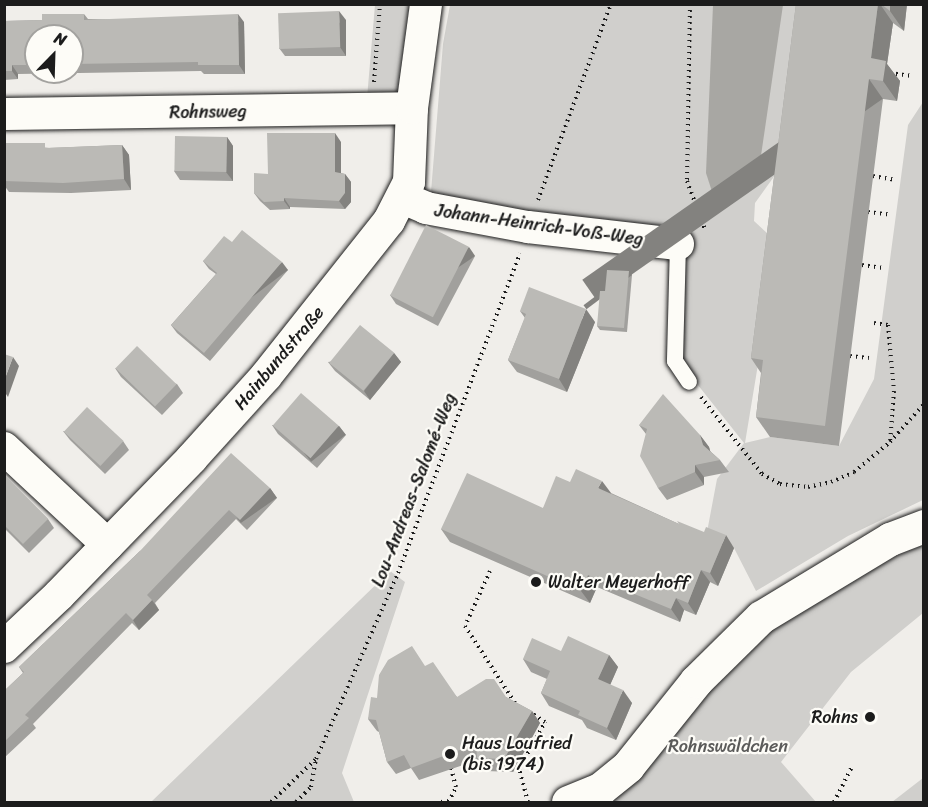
<!DOCTYPE html>
<meta charset="utf-8">
<style>
body{margin:0}
#map{position:relative;width:928px;height:807px;overflow:hidden;background:#f0eeea;font-family:Sriracha,sans-serif}
div>[style]{position:absolute}
[style*='--x']{left:calc(var(--x)*1px);top:calc(var(--y)*1px);width:calc(var(--w)*1px);rotate:calc(var(--a)*1deg)}
.green>*{inset:0;background:#d0cfcc}
.water>*{inset:0;background:#a8a7a3}
.path>*{height:4px;margin-top:-2px;transform-origin:0;background:repeating-linear-gradient(90deg,#1c1c1c 0 1.5px,transparent 0 6px)}
.roads{filter:drop-shadow(0 0 2px #1c1c1c) drop-shadow(0 0 2px #1c1c1c)}
.service>*{height:16px;margin:-8px;padding:0 8px;transform-origin:8px;border-radius:8px;background:#fdfcf7}
.minor>*{height:32px;margin:-16px;padding:0 16px;transform-origin:16px;border-radius:16px;background:#fdfcf7}
.tertiary>*{height:33px;margin:-16.5px;padding:0 16.5px;transform-origin:16.5px;border-radius:16.5px;background:#fdfcf7}
.wall>*{inset:0;background:#a1a09d}
.shaded-wall>*{inset:0;background:#83827f;transform-origin:0 0}
.building>*{inset:0;background:#bbbab6;transform-origin:0 0}
.dots>*{width:16px;height:16px;translate:-50% -50%;box-sizing:border-box;border:3px solid #fdfcf7;border-radius:50%}
span{translate:-50% -50%;white-space:nowrap;text-align:center;line-height:1.15;-webkit-text-stroke:4.5px #fdfcf7;paint-order:stroke}
.street-label{font-size:18px;color:#1c1c1c}
.poi-label{font-size:18px;color:#1c1c1c}
.left{translate:0 -50%;text-align:left}
.right{translate:-100% -50%;text-align:right}
.park-label{font-size:18px;color:#5b5b5a}
.frame{position:absolute;inset:0;border:6px solid #1c1c1c;pointer-events:none}
.north{position:absolute;left:24px;top:24px;width:60px;height:60px;box-sizing:border-box;background:#fdfcf7;border:2px solid #a3a29f;border-radius:50%;rotate:23deg;font-size:16px;font-weight:700;line-height:24px;text-align:center;color:#1c1c1c}
.north::after{content:'';display:block;margin:auto;width:21px;height:27px;background:#1c1c1c;clip-path:polygon(50% 0,100% 100%,50% 72%,0 100%)}
</style>
<div id="map">
<div class="green">
<i style="clip-path:polygon(375px 5px,416px 5px,402px 86px,393px 94px,367px 98px)"></i>
<i style="clip-path:polygon(450px 5px,814px 5px,778px 171px,755px 203px,754px 221px,767px 233px,764px 328px,745px 443px,770px 437px,839px 446px,874px 379px,908px 125px,923px 102px,923px 500px,848px 536px,756px 591px,734px 548px,715px 540px,707px 532px,717px 479px,744px 443px,682px 365px,682px 236px,436px 201px,431px 192px,443px 44px)"></i>
<i style="clip-path:polygon(923px 545px,923px 613px,851px 672px,781px 762px,816px 802px,602px 802px,761px 630px,896px 556px)"></i>
<i style="clip-path:polygon(390px 571px,405px 582px,342px 773px,354px 802px,151px 802px)"></i>
<i style="clip-path:polygon(923px 778px,923px 802px,892px 802px)"></i>
</div>
<div class="water">
<i style="clip-path:polygon(713px 5px,783px 5px,758px 176px,732px 204px,716px 204px,706px 173px)"></i>
</div>
<div class="path">
<i style="--x:690;--y:4;--w:177;--a:91"></i>
<i style="--x:687;--y:181;--w:52;--a:69.8"></i>
<i style="--x:890;--y:73;--w:22;--a:8"></i>
<i style="--x:374;--y:82;--w:78;--a:-85.6"></i>
<i style="--x:873;--y:176;--w:23;--a:10"></i>
<i style="--x:538;--y:200;--w:209;--a:-69.6"></i>
<i style="--x:868;--y:212;--w:23;--a:7"></i>
<i style="--x:862;--y:265;--w:21;--a:8"></i>
<i style="--x:874;--y:323;--w:14;--a:8"></i>
<i style="--x:888;--y:325;--w:66;--a:84.8"></i>
<i style="--x:894;--y:391;--w:51;--a:94.5"></i>
<i style="--x:850;--y:356;--w:19;--a:6"></i>
<i style="--x:701;--y:397;--w:98;--a:51.6"></i>
<i style="--x:762;--y:474;--w:21;--a:29"></i>
<i style="--x:780;--y:484;--w:28;--a:6"></i>
<i style="--x:808;--y:487;--w:24;--a:-12"></i>
<i style="--x:831;--y:482;--w:25;--a:-23"></i>
<i style="--x:854;--y:472;--w:47;--a:-39.8"></i>
<i style="--x:890;--y:442;--w:51;--a:-48.2"></i>
<i style="--x:490;--y:571;--w:60;--a:114.4"></i>
<i style="--x:465;--y:626;--w:92;--a:57"></i>
<i style="--x:271;--y:802;--w:62;--a:-43.7"></i>
<i style="--x:316;--y:759;--w:203;--a:-66.2"></i>
<i style="--x:398;--y:573;--w:342;--a:-69.1"></i>
<i style="--x:296;--y:802;--w:21;--a:-45"></i>
<i style="--x:311;--y:787;--w:28;--a:-80"></i>
<i style="--x:441;--y:802;--w:8;--a:-7"></i>
<i style="--x:449;--y:802;--w:17;--a:-65"></i>
<i style="--x:456;--y:787;--w:23;--a:-105"></i>
<i style="--x:528;--y:802;--w:34;--a:-105"></i>
<i style="--x:519;--y:769;--w:54;--a:-61"></i>
<i style="--x:545;--y:722;--w:17;--a:-147"></i>
<i style="--x:834;--y:802;--w:39;--a:-63"></i>
</div>
<div class="roads">
<div class="service">
<i style="--x:678;--y:244;--w:117;--a:91.5"></i>
<i style="--x:675;--y:361;--w:25;--a:56"></i>
</div>
<div class="minor">
<i style="--x:4;--y:114;--w:408;--a:-0.8"></i>
<i style="--x:403;--y:198;--w:25;--a:23"></i>
<i style="--x:426;--y:208;--w:104;--a:10.6"></i>
<i style="--x:528;--y:227;--w:151;--a:6.5"></i>
<i style="--x:4;--y:448;--w:142;--a:43"></i>
<i style="--x:4;--y:647;--w:76;--a:-43.4"></i>
<i style="--x:59;--y:595;--w:191;--a:-45.8"></i>
<i style="--x:192;--y:458;--w:110;--a:-47.9"></i>
<i style="--x:266;--y:376;--w:198;--a:-51.6"></i>
<i style="--x:389;--y:221;--w:44;--a:-62.9"></i>
<i style="--x:409;--y:182;--w:74;--a:-87.7"></i>
<i style="--x:412;--y:108;--w:105;--a:-82.3"></i>
</div>
<div class="tertiary">
<i style="--x:568;--y:802;--w:35;--a:-22"></i>
<i style="--x:600;--y:789;--w:36;--a:-39"></i>
<i style="--x:628;--y:766;--w:109;--a:-51.3"></i>
<i style="--x:696;--y:681;--w:91;--a:-44.6"></i>
<i style="--x:761;--y:617;--w:151;--a:-31.2"></i>
<i style="--x:890;--y:539;--w:36;--a:-21"></i>
</div>
</div>
<div class="wall">
<i style="clip-path:polygon(796px 4px,907px 4px,904px 31px,893px 23px,887px 64px,900px 81px,897px 101px,883px 99px,839px 446px,770px 437px,756px 417px,761px 373px,751px 358px)"></i>
<i style="clip-path:polygon(evenodd,84px 14px,88px 19px,244px 22px,245px 74px,204px 74px,201px 71px,18px 74px,18px 79px,4px 80px,4px 21px,42px 20px,84px 14px,36px 36px,72px 36px,72px 72px,36px 72px,36px 36px)"></i>
<i style="clip-path:polygon(346px 20px,346px 56px,285px 56px,279px 48px)"></i>
<i style="clip-path:polygon(227px 137px,233px 146px,233px 181px,180px 180px,174px 171px)"></i>
<i style="clip-path:polygon(341px 142px,341px 173px,345px 174px,351px 182px,351px 202px,345px 209px,290px 207px,290px 209px,270px 210px,260px 201px,254px 193px,268px 174px)"></i>
<i style="clip-path:polygon(4px 143px,49px 148px,122px 145px,129px 155px,131px 190px,71px 193px,9px 192px,4px 185px)"></i>
<i style="clip-path:polygon(232px 242px,288px 270px,210px 361px,177px 333px,171px 325px,216px 274px,209px 269px,203px 261px)"></i>
<i style="clip-path:polygon(475px 256px,438px 326px,396px 304px,390px 295px)"></i>
<i style="clip-path:polygon(629px 271px,632px 275px,627px 332px,600px 330px,597px 326px,605px 291px)"></i>
<i style="clip-path:polygon(520px 311px,595px 322px,567px 392px,517px 372px,508px 360px,525px 318px)"></i>
<i style="clip-path:polygon(394px 353px,401px 362px,370px 400px,335px 371px,328px 362px)"></i>
<i style="clip-path:polygon(115px 368px,177px 384px,183px 393px,162px 415px,121px 377px)"></i>
<i style="clip-path:polygon(272px 425px,339px 426px,346px 435px,317px 468px,278px 434px)"></i>
<i style="clip-path:polygon(639px 425px,700px 435px,709px 447px,710px 451px,720px 460px,729px 472px,704px 477px,704px 485px,667px 500px,658px 488px,646px 434px)"></i>
<i style="clip-path:polygon(63px 431px,123px 441px,129px 450px,105px 474px,70px 440px)"></i>
<i style="clip-path:polygon(4px 475px,48px 519px,54px 528px,29px 553px,4px 528px)"></i>
<i style="clip-path:polygon(570px 482px,611px 493px,679px 524px,734px 548px,718px 586px,710px 582px,696px 615px,684px 610px,680px 622px,597px 587px,590px 603px,450px 542px,441px 529px,543px 508px)"></i>
<i style="clip-path:polygon(270px 488px,277px 498px,247px 530px,236px 519px,155px 603px,159px 610px,139px 630px,132px 623px,33px 724px,36px 728px,4px 758px,4px 691px,23px 673px,19px 667px,140px 551px)"></i>
<i style="clip-path:polygon(561px 651px,609px 655px,618px 667px,610px 685px,632px 703px,616px 740px,587px 728px,582px 720px,549px 706px,541px 693px,547px 679px,531px 672px,523px 659px)"></i>
<i style="clip-path:polygon(426px 666px,457px 697px,506px 697px,532px 711px,540px 723px,513px 772px,486px 771px,478px 760px,419px 780px,411px 768px,396px 774px,387px 762px,379px 732px,377px 731px,368px 719px,377px 698px)"></i>
</div>
<div class="shaded-wall">
<i style="clip-path:polygon(878px 4px,880px 4px,893px 23px,887px 64px,900px 81px,897px 101px,883px 81px,871px 58px)"></i>
<i style="clip-path:polygon(890px 4px,907px 4px,904px 31px,890px 11px)"></i>
<i style="clip-path:polygon(339px 11px,346px 20px,346px 56px,340px 47px)"></i>
<i style="clip-path:polygon(238px 14px,244px 22px,245px 74px,239px 65px)"></i>
<i style="clip-path:polygon(12px 65px,18px 74px,18px 79px,12px 71px)"></i>
<i style="left:869px;top:79px;width:24px;height:350px;rotate:55deg"></i>
<i style="clip-path:polygon(335px 133px,341px 142px,341px 181px,335px 172px)"></i>
<i style="clip-path:polygon(227px 137px,233px 146px,233px 181px,226px 172px)"></i>
<i style="clip-path:polygon(122px 145px,129px 155px,131px 190px,124px 179px)"></i>
<i style="clip-path:polygon(345px 174px,351px 182px,351px 202px,345px 209px,339px 201px)"></i>
<i style="clip-path:polygon(284px 198px,290px 207px,290px 209px,284px 201px)"></i>
<i style="left:469px;top:247px;width:11px;height:79px;rotate:56deg"></i>
<i style="left:282px;top:262px;width:10px;height:120px;rotate:53deg"></i>
<i style="left:629px;top:271px;width:5px;height:57px;rotate:53deg"></i>
<i style="clip-path:polygon(586px 309px,595px 322px,567px 392px,559px 379px)"></i>
<i style="clip-path:polygon(394px 353px,401px 362px,370px 400px,364px 391px)"></i>
<i style="clip-path:polygon(13px 357px,19px 366px,8px 397px,4px 391px,4px 381px)"></i>
<i style="left:339px;top:426px;width:11px;height:44px;rotate:52deg"></i>
<i style="clip-path:polygon(700px 435px,709px 447px,712px 457px,703px 445px)"></i>
<i style="clip-path:polygon(695px 465px,704px 477px,704px 485px,695px 472px)"></i>
<i style="clip-path:polygon(602px 481px,611px 493px,607px 501px,598px 488px)"></i>
<i style="left:270px;top:488px;width:12px;height:44px;rotate:55deg"></i>
<i style="clip-path:polygon(726px 535px,734px 548px,718px 586px,710px 573px)"></i>
<i style="clip-path:polygon(701px 570px,710px 582px,696px 615px,688px 603px)"></i>
<i style="clip-path:polygon(588px 575px,597px 587px,590px 603px,581px 591px)"></i>
<i style="clip-path:polygon(676px 598px,684px 610px,680px 622px,671px 609px)"></i>
<i style="clip-path:polygon(152px 600px,159px 610px,139px 630px,133px 620px)"></i>
<i style="clip-path:polygon(609px 655px,618px 667px,607px 692px,598px 679px)"></i>
<i style="clip-path:polygon(623px 690px,632px 703px,616px 740px,607px 728px)"></i>
<i style="clip-path:polygon(532px 711px,540px 723px,513px 772px,504px 759px)"></i>
</div>
<div class="building">
<i style="clip-path:polygon(796px 4px,878px 4px,871px 58px,886px 61px,883px 81px,869px 79px,825px 426px,756px 417px,763px 360px,751px 358px)"></i>
<i style="clip-path:polygon(881px 4px,890px 4px,890px 11px)"></i>
<i style="left:339px;top:11px;width:36px;height:61px;rotate:88deg"></i>
<i style="clip-path:polygon(42px 14px,84px 14px,84px 20px,238px 14px,239px 65px,198px 65px,198px 62px,72px 64px,72px 36px,36px 36px,36px 65px,12px 65px,12px 71px,4px 71px,4px 21px,42px 20px)"></i>
<i style="clip-path:polygon(267px 133px,335px 133px,335px 172px,345px 174px,345px 193px,339px 201px,284px 198px,284px 201px,264px 202px,254px 193px,254px 173px,268px 174px)"></i>
<i style="left:175px;top:136px;width:52px;height:35px;rotate:1deg"></i>
<i style="clip-path:polygon(4px 143px,45px 143px,45px 148px,122px 145px,124px 179px,63px 183px,4px 181px)"></i>
<i style="left:426px;top:225px;width:48px;height:79px;rotate:27deg"></i>
<i style="clip-path:polygon(242px 230px,282px 262px,204px 353px,171px 325px,217px 273px,203px 261px,224px 236px,232px 242px)"></i>
<i style="clip-path:polygon(607px 270px,629px 271px,624px 328px,597px 326px,600px 291px,605px 291px)"></i>
<i style="clip-path:polygon(529px 287px,586px 309px,559px 379px,508px 360px,526px 314px,520px 311px)"></i>
<i style="left:360px;top:325px;width:44px;height:49px;rotate:39deg"></i>
<i style="left:137px;top:346px;width:55px;height:31px;rotate:44deg"></i>
<i style="clip-path:polygon(4px 354px,13px 357px,4px 381px)"></i>
<i style="left:301px;top:393px;width:50px;height:43px;rotate:41deg"></i>
<i style="clip-path:polygon(663px 394px,700px 435px,703px 445px,720px 460px,695px 465px,695px 472px,658px 488px,640px 456px,647px 429px,639px 425px)"></i>
<i style="left:87px;top:407px;width:50px;height:34px;rotate:43deg"></i>
<i style="clip-path:polygon(231px 453px,270px 488px,240px 520px,229px 510px,147px 595px,152px 600px,133px 620px,126px 613px,25px 715px,29px 718px,4px 742px,4px 691px,24px 672px,19px 667px,140px 551px)"></i>
<i style="clip-path:polygon(576px 469px,602px 481px,598px 488px,679px 524px,677px 521px,704px 532px,706px 527px,726px 535px,710px 573px,701px 570px,688px 603px,676px 598px,671px 609px,588px 575px,581px 591px,441px 529px,467px 473px,543px 508px,556px 476px,570px 482px)"></i>
<i style="clip-path:polygon(4px 475px,48px 519px,23px 544px,4px 525px)"></i>
<i style="clip-path:polygon(568px 636px,609px 655px,598px 679px,623px 690px,607px 728px,578px 715px,580px 711px,541px 693px,550px 671px,523px 659px,532px 638px,561px 651px)"></i>
<i style="clip-path:polygon(412px 646px,425px 666px,433px 662px,457px 697px,486px 679px,494px 679px,506px 697px,532px 711px,504px 759px,477px 758px,476px 744px,411px 768px,404px 755px,387px 762px,376px 720px,368px 719px,371px 697px,377px 698px,379px 675px,388px 660px)"></i>
</div>
<div class="dots">
<i style="left:536px;top:582px;background:#1c1c1c"></i>
<i style="left:870px;top:717px;background:#1c1c1c"></i>
<i style="left:450px;top:754px;background:#1c1c1c"></i>
</div>
<div class="street-label">
<span style="left:208px;top:112px;rotate:-1deg">Rohnsweg</span>
<span style="left:539px;top:225px;rotate:8deg">Johann-Heinrich-Voß-Weg</span>
<span style="left:279px;top:358px;rotate:-50deg">Hainbundstraße</span>
<span style="left:414px;top:490px;rotate:-69deg">Lou-Andreas-Salomé-Weg</span>
</div>
<div class="poi-label">
<span class="left" style="left:548px;top:582px">Walter Meyerhoff</span>
<span class="right" style="left:858px;top:717px">Rohns</span>
<span class="left" style="left:462px;top:754px">Haus Loufried<br>(bis 1974)</span>
</div>
<div class="park-label">
<span style="left:728px;top:746px">Rohnswäldchen</span>
</div>
<div class="frame"></div>
<div class="north">N</div>
</div>
